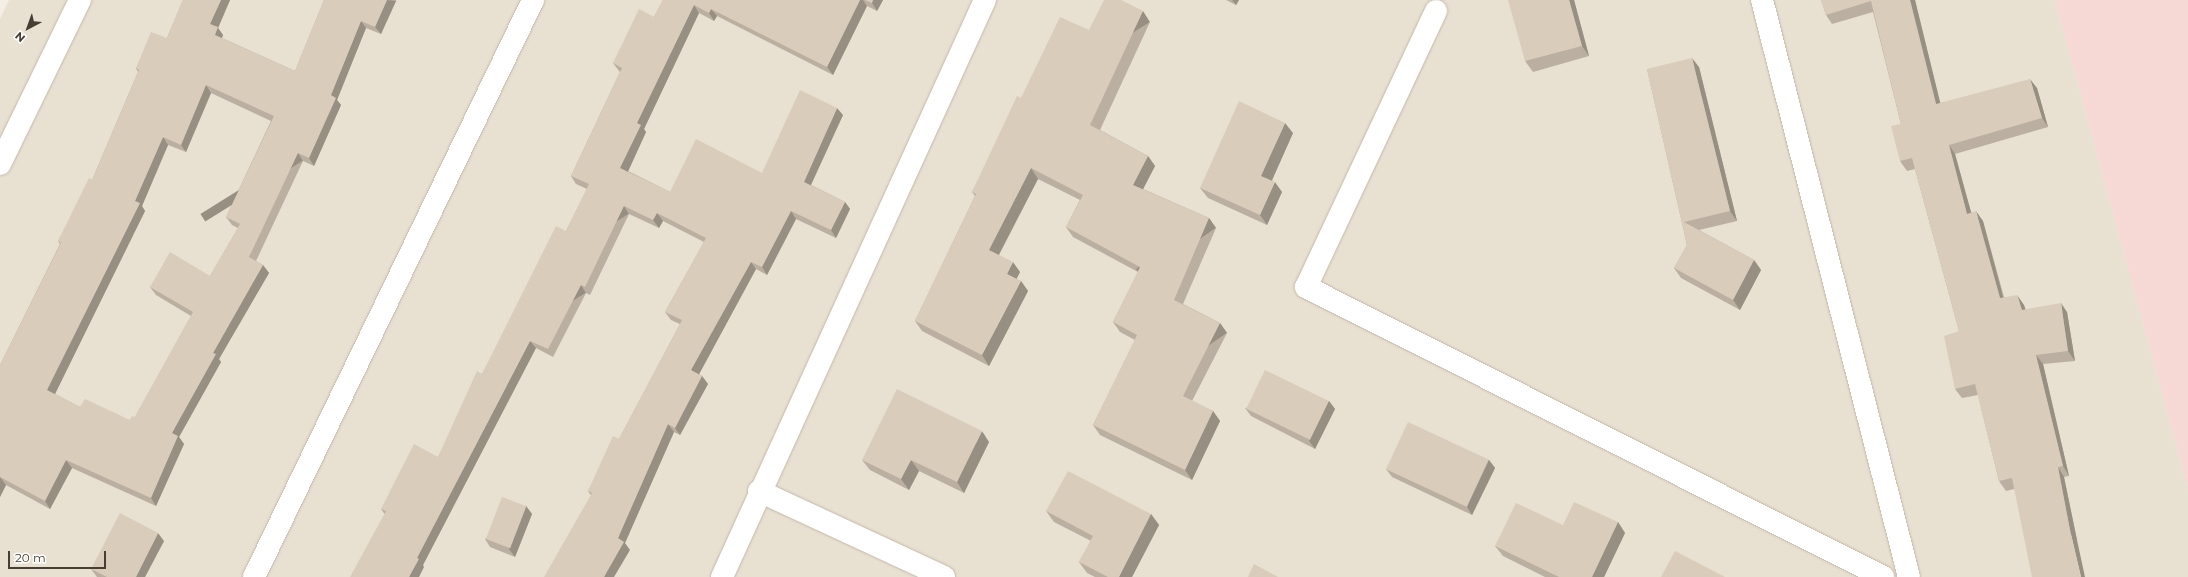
<!DOCTYPE html>
<style>
body{margin:0}
#map{position:relative;width:2188px;height:577px;overflow:hidden;background:#f4eee4;font-family:Montserrat,sans-serif}
div>[style]{position:absolute}
[style*='--x']{left:calc(var(--x)*1px);top:calc(var(--y)*1px);width:calc(var(--w)*1px);rotate:calc(var(--a)*1deg)}
.residential>*{inset:0;background:#e8e0d1}
.medical>*{inset:0;background:#f6d8d5}
.roads{filter:drop-shadow(0 0 1px #c3b8a8) drop-shadow(0 0 1px #c3b8a8)}
.minor>*{height:22px;margin:-11px;padding:0 11px;transform-origin:11px;border-radius:11px;background:#fff}
.wall>*{inset:0;background:#bbafa1}
.shaded-wall>*{inset:0;background:#988f83;transform-origin:0 0}
.building>*{inset:0;background:#d9ccbb;transform-origin:0 0}
span{translate:-50% -50%;white-space:nowrap;text-align:center;line-height:1.15;-webkit-text-stroke:3px #fff;paint-order:stroke}
.north{position:absolute;left:8px;top:8px;width:40px;height:40px;-webkit-text-stroke:3px #fff;paint-order:stroke;rotate:221deg;font-size:11px;font-weight:700;line-height:16px;text-align:center;color:#463e33}
.north::after{content:'';display:block;margin:auto;width:14px;height:18px;background:#463e33;clip-path:polygon(50% 0,100% 100%,50% 72%,0 100%)}
.scale{position:absolute;left:8px;top:551px;width:98px;height:18px;box-sizing:border-box;border:2px solid #463e33;border-top:0;padding-left:5px;font-size:12px;line-height:14px;white-space:nowrap;color:#463e33;-webkit-text-stroke:3px #fff;paint-order:stroke}
</style>
<div id="map">
<div class="residential">
<i style="clip-path:polygon(9px 0,2055px 0,2188px 489px,2188px 577px,0 577px,0 19px)"></i>
</div>
<div class="medical">
<i style="clip-path:polygon(2055px 0,2188px 0,2188px 489px)"></i>
</div>
<div class="roads">
<div class="minor">
<i style="--x:1762;--y:0;--w:595;--a:75.71"></i>
<i style="--x:1436;--y:11;--w:305;--a:115.2"></i>
<i style="--x:1306;--y:287;--w:646;--a:26.68"></i>
<i style="--x:0;--y:164;--w:182;--a:-64"></i>
<i style="--x:759;--y:491;--w:204;--a:24.9"></i>
<i style="--x:254;--y:577;--w:641;--a:-64.19"></i>
<i style="--x:722;--y:577;--w:634;--a:-65.5"></i>
</div>
</div>
<div class="wall">
<i style="clip-path:polygon(evenodd,183px 0,230px 0,218px 28px,223px 35px,222px 38px,295px 71px,324px 0,396px 0,396px 1px,381px 34px,366px 28px,337px 100px,341px 105px,314px 166px,303px 161px,256px 261px,263px 265px,269px 273px,219px 359px,221px 362px,179px 437px,184px 444px,156px 506px,72px 468px,50px 509px,6px 485px,0 497px,0 365px,60px 244px,58px 241px,92px 180px,138px 72px,136px 68px,167px 38px,183px 0,211px 93px,271px 121px,226px 217px,232px 225px,238px 228px,210px 276px,150px 287px,156px 295px,191px 316px,135px 417px,130px 420px,80px 407px,55px 394px,145px 211px,142px 206px,168px 145px,186px 152px,211px 93px)"></i>
<i style="clip-path:polygon(663px 0,883px 0,877px 11px,867px 6px,833px 75px,717px 16px,714px 21px,699px 13px,644px 129px,646px 132px,628px 171px,670px 192px,762px 173px,843px 115px,811px 185px,845px 202px,850px 209px,836px 238px,796px 219px,767px 275px,756px 269px,699px 374px,702px 376px,708px 384px,680px 435px,674px 432px,625px 543px,630px 550px,588px 491px,619px 439px,680px 324px,671px 320px,665px 312px,704px 242px,663px 221px,659px 228px,629px 214px,590px 295px,586px 293px,553px 357px,536px 348px,423px 565px,424px 567px,381px 509px,438px 457px,482px 374px,566px 231px,587px 189px,576px 184px,571px 176px,620px 72px,619px 71px,613px 63px,654px 17px)"></i>
<i style="clip-path:polygon(1226px 0,1239px 0,1236px 5px)"></i>
<i style="clip-path:polygon(1574px 0,1589px 56px,1533px 72px,1525px 61px)"></i>
<i style="clip-path:polygon(1821px 0,1915px 0,1940px 103px,2037px 88px,2048px 127px,1955px 154px,1971px 212px,1983px 221px,2004px 297px,2024px 305px,2025px 310px,2067px 312px,2075px 361px,2043px 364px,2069px 476px,2064px 477px,2077px 540px,2014px 489px,2006px 491px,1999px 481px,1978px 395px,1962px 398px,1955px 389px,1959px 331px,1915px 169px,1907px 171px,1900px 161px,1901px 124px,1873px 12px,1832px 24px,1826px 15px)"></i>
<i style="clip-path:polygon(1150px 22px,1100px 130px,1148px 156px,1155px 166px,1143px 189px,1209px 218px,1216px 228px,1183px 304px,1220px 323px,1227px 333px,1192px 401px,1213px 411px,1220px 421px,1192px 480px,1100px 435px,1093px 425px,1135px 340px,1120px 332px,1113px 322px,1138px 272px,1073px 237px,1066px 227px,1080px 200px,1038px 179px,999px 255px,1020px 272px,1016px 279px,1021px 281px,1028px 291px,989px 366px,922px 331px,915px 321px,975px 196px,972px 192px,1021px 98px,1089px 30px)"></i>
<i style="clip-path:polygon(1699px 67px,1737px 221px,1699px 230px,1754px 260px,1761px 270px,1740px 310px,1681px 278px,1674px 268px,1687px 245px,1647px 69px)"></i>
<i style="clip-path:polygon(1293px 133px,1272px 180px,1282px 192px,1267px 225px,1208px 198px,1200px 188px)"></i>
<i style="clip-path:polygon(1329px 401px,1335px 409px,1315px 449px,1251px 416px,1245px 408px)"></i>
<i style="clip-path:polygon(989px 442px,964px 493px,919px 471px,909px 490px,870px 470px,862px 460px)"></i>
<i style="clip-path:polygon(1489px 460px,1495px 468px,1472px 515px,1392px 477px,1386px 469px)"></i>
<i style="clip-path:polygon(526px 506px,532px 514px,515px 557px,490px 547px,485px 539px)"></i>
<i style="clip-path:polygon(1046px 511px,1151px 514px,1159px 525px,1132px 577px,1095px 577px,1087px 573px,1079px 562px,1091px 541px,1054px 522px)"></i>
<i style="clip-path:polygon(1618px 522px,1625px 533px,1604px 577px,1545px 577px,1503px 556px,1495px 546px,1563px 525px)"></i>
<i style="clip-path:polygon(164px 541px,145px 577px,97px 577px,91px 569px)"></i>
</div>
<div class="shaded-wall">
<i style="clip-path:polygon(221px 0,230px 0,218px 28px,223px 35px,220px 42px,215px 35px,210px 24px)"></i>
<i style="clip-path:polygon(387px 0,396px 1px,381px 34px,375px 27px)"></i>
<i style="clip-path:polygon(860px 0,863px 0,867px 6px,833px 75px,827px 67px)"></i>
<i style="clip-path:polygon(873px 0,883px 0,877px 11px,872px 3px)"></i>
<i style="clip-path:polygon(1232px 0,1239px 0,1236px 5px)"></i>
<i style="clip-path:polygon(1569px 0,1574px 0,1589px 56px,1582px 46px)"></i>
<i style="clip-path:polygon(1910px 0,1915px 0,1943px 114px,1936px 104px)"></i>
<i style="clip-path:polygon(694px 5px,699px 13px,644px 129px,646px 132px,626px 176px,620px 168px,637px 123px)"></i>
<i style="clip-path:polygon(711px 9px,717px 16px,714px 21px,709px 13px)"></i>
<i style="left:1143px;top:11px;width:13px;height:126px;rotate:58deg"></i>
<i style="clip-path:polygon(361px 21px,366px 28px,337px 100px,341px 105px,314px 166px,309px 158px,331px 95px)"></i>
<i style="clip-path:polygon(1692px 58px,1699px 67px,1737px 221px,1730px 211px)"></i>
<i style="clip-path:polygon(2030px 79px,2037px 88px,2048px 127px,2042px 118px)"></i>
<i style="clip-path:polygon(206px 85px,211px 93px,186px 152px,181px 145px)"></i>
<i style="clip-path:polygon(837px 108px,843px 115px,809px 189px,804px 182px)"></i>
<i style="clip-path:polygon(1285px 123px,1293px 133px,1269px 187px,1261px 176px)"></i>
<i style="clip-path:polygon(163px 137px,168px 145px,142px 206px,145px 211px,53px 398px,47px 390px,135px 201px)"></i>
<i style="clip-path:polygon(1949px 145px,1955px 154px,1974px 223px,1967px 214px)"></i>
<i style="left:298px;top:153px;width:9px;height:115px;rotate:58deg"></i>
<i style="clip-path:polygon(1148px 156px,1155px 166px,1140px 195px,1133px 185px)"></i>
<i style="clip-path:polygon(1031px 168px,1038px 179px,996px 260px,989px 250px)"></i>
<i style="clip-path:polygon(1275px 182px,1282px 192px,1267px 225px,1260px 215px)"></i>
<i style="clip-path:polygon(845px 202px,850px 209px,836px 238px,831px 230px)"></i>
<i style="left:624px;top:206px;width:9px;height:90px;rotate:58deg"></i>
<i style="clip-path:polygon(791px 211px,796px 219px,767px 275px,762px 267px)"></i>
<i style="clip-path:polygon(1976px 211px,1983px 221px,2006px 308px,2000px 298px)"></i>
<i style="clip-path:polygon(657px 213px,663px 221px,659px 228px,653px 220px)"></i>
<i style="left:1209px;top:218px;width:12px;height:89px;rotate:55deg"></i>
<i style="clip-path:polygon(1754px 260px,1761px 270px,1740px 310px,1733px 300px)"></i>
<i style="clip-path:polygon(751px 262px,756px 269px,697px 378px,691px 370px)"></i>
<i style="clip-path:polygon(1013px 262px,1020px 272px,1014px 284px,1007px 274px)"></i>
<i style="clip-path:polygon(263px 265px,269px 273px,219px 359px,221px 362px,179px 437px,184px 444px,156px 506px,151px 498px,172px 433px,213px 353px)"></i>
<i style="clip-path:polygon(1021px 281px,1028px 291px,989px 366px,982px 355px)"></i>
<i style="left:581px;top:285px;width:9px;height:72px;rotate:58deg"></i>
<i style="clip-path:polygon(2017px 295px,2024px 305px,2029px 320px,2022px 310px)"></i>
<i style="clip-path:polygon(2061px 303px,2067px 312px,2075px 361px,2068px 351px)"></i>
<i style="left:1220px;top:323px;width:12px;height:82px;rotate:55deg"></i>
<i style="clip-path:polygon(530px 341px,536px 348px,423px 565px,424px 567px,419px 577px,409px 577px,417px 558px)"></i>
<i style="clip-path:polygon(2036px 355px,2043px 364px,2069px 476px,2063px 466px)"></i>
<i style="clip-path:polygon(702px 376px,708px 384px,680px 435px,675px 428px)"></i>
<i style="clip-path:polygon(1329px 401px,1335px 409px,1315px 449px,1309px 441px)"></i>
<i style="clip-path:polygon(1213px 411px,1220px 421px,1192px 480px,1185px 470px)"></i>
<i style="clip-path:polygon(668px 424px,674px 432px,625px 543px,630px 550px,614px 577px,604px 577px,618px 538px)"></i>
<i style="clip-path:polygon(982px 431px,989px 442px,964px 493px,957px 482px)"></i>
<i style="clip-path:polygon(66px 460px,72px 468px,50px 509px,45px 501px)"></i>
<i style="clip-path:polygon(911px 460px,919px 471px,909px 490px,901px 479px)"></i>
<i style="clip-path:polygon(1489px 460px,1495px 468px,1472px 515px,1467px 507px)"></i>
<i style="clip-path:polygon(2058px 467px,2064px 477px,2077px 540px,2085px 577px,2081px 577px,2070px 530px)"></i>
<i style="clip-path:polygon(0 477px,6px 485px,0 497px)"></i>
<i style="clip-path:polygon(526px 506px,532px 514px,515px 557px,509px 549px)"></i>
<i style="clip-path:polygon(1151px 514px,1159px 525px,1132px 577px,1119px 577px)"></i>
<i style="clip-path:polygon(1618px 522px,1625px 533px,1604px 577px,1592px 577px)"></i>
<i style="clip-path:polygon(158px 533px,164px 541px,145px 577px,136px 577px)"></i>
</div>
<div class="building">
<i style="clip-path:polygon(evenodd,183px 0,221px 0,210px 24px,218px 27px,215px 35px,295px 71px,324px 0,387px 0,375px 27px,361px 21px,331px 95px,336px 98px,309px 158px,298px 153px,249px 257px,263px 265px,213px 353px,216px 354px,172px 433px,178px 436px,151px 498px,66px 460px,45px 501px,0 477px,0 478px,0 365px,61px 243px,58px 241px,89px 178px,92px 180px,139px 70px,136px 68px,151px 32px,167px 38px,183px 0,206px 85px,274px 116px,226px 217px,240px 224px,210px 276px,170px 252px,150px 287px,193px 312px,135px 417px,132px 416px,130px 420px,85px 399px,80px 407px,47px 390px,140px 203px,135px 201px,163px 137px,181px 145px,206px 85px)"></i>
<i style="clip-path:polygon(663px 0,860px 0,827px 67px,711px 9px,709px 13px,694px 5px,637px 123px,641px 125px,620px 168px,670px 192px,696px 139px,762px 173px,800px 90px,837px 108px,804px 182px,845px 202px,831px 230px,791px 211px,762px 267px,751px 262px,691px 370px,702px 376px,675px 428px,668px 424px,618px 538px,624px 542px,604px 577px,544px 577px,592px 493px,588px 491px,613px 436px,619px 439px,682px 320px,665px 312px,706px 238px,657px 213px,653px 220px,624px 206px,585px 287px,581px 285px,548px 349px,530px 341px,417px 558px,419px 559px,409px 577px,350px 577px,386px 511px,381px 509px,414px 444px,438px 457px,477px 371px,482px 374px,556px 226px,566px 231px,589px 184px,571px 176px,622px 68px,613px 63px,639px 9px,654px 17px)"></i>
<i style="clip-path:polygon(865px 0,873px 0,872px 3px)"></i>
<i style="clip-path:polygon(1104px 0,1121px 0,1143px 11px,1090px 125px,1148px 156px,1133px 185px,1209px 218px,1174px 300px,1220px 323px,1183px 396px,1213px 411px,1185px 470px,1093px 425px,1137px 335px,1113px 322px,1140px 267px,1066px 227px,1083px 195px,1031px 168px,989px 250px,1013px 262px,1007px 274px,1021px 281px,982px 355px,915px 321px,976px 194px,972px 192px,1017px 96px,1021px 98px,1060px 17px,1089px 30px)"></i>
<i style="clip-path:polygon(1508px 0,1569px 0,1582px 46px,1525px 61px)"></i>
<i style="clip-path:polygon(1821px 0,1910px 0,1936px 104px,2030px 79px,2042px 118px,1949px 145px,1967px 214px,1976px 211px,2000px 298px,2017px 295px,2022px 310px,2061px 303px,2068px 351px,2036px 355px,2063px 466px,2058px 467px,2070px 530px,2081px 577px,2032px 577px,2012px 478px,1999px 481px,1975px 384px,1955px 389px,1944px 336px,1959px 331px,1912px 158px,1900px 161px,1891px 126px,1901px 124px,1871px 1px,1826px 15px)"></i>
<i style="clip-path:polygon(1692px 58px,1730px 211px,1684px 222px,1754px 260px,1733px 300px,1674px 268px,1687px 245px,1647px 69px)"></i>
<i style="clip-path:polygon(1239px 101px,1285px 123px,1261px 176px,1275px 182px,1260px 215px,1200px 188px)"></i>
<i style="left:1265px;top:370px;width:71px;height:43px;rotate:26deg"></i>
<i style="clip-path:polygon(897px 389px,982px 431px,957px 482px,911px 460px,901px 479px,862px 460px)"></i>
<i style="left:1408px;top:422px;width:89px;height:52px;rotate:25deg"></i>
<i style="clip-path:polygon(1068px 471px,1151px 514px,1119px 577px,1108px 577px,1079px 562px,1093px 536px,1046px 511px)"></i>
<i style="left:502px;top:497px;width:26px;height:45px;rotate:21deg"></i>
<i style="clip-path:polygon(1574px 502px,1618px 522px,1592px 577px,1559px 577px,1495px 546px,1516px 503px,1563px 525px)"></i>
<i style="clip-path:polygon(120px 513px,158px 533px,136px 577px,107px 577px,91px 569px)"></i>
<i style="clip-path:polygon(1675px 551px,1725px 577px,1661px 577px)"></i>
<i style="clip-path:polygon(1254px 564px,1278px 577px,1248px 577px)"></i>
</div>
<div class="north">N</div>
<div class="scale">20 m</div>
</div>
